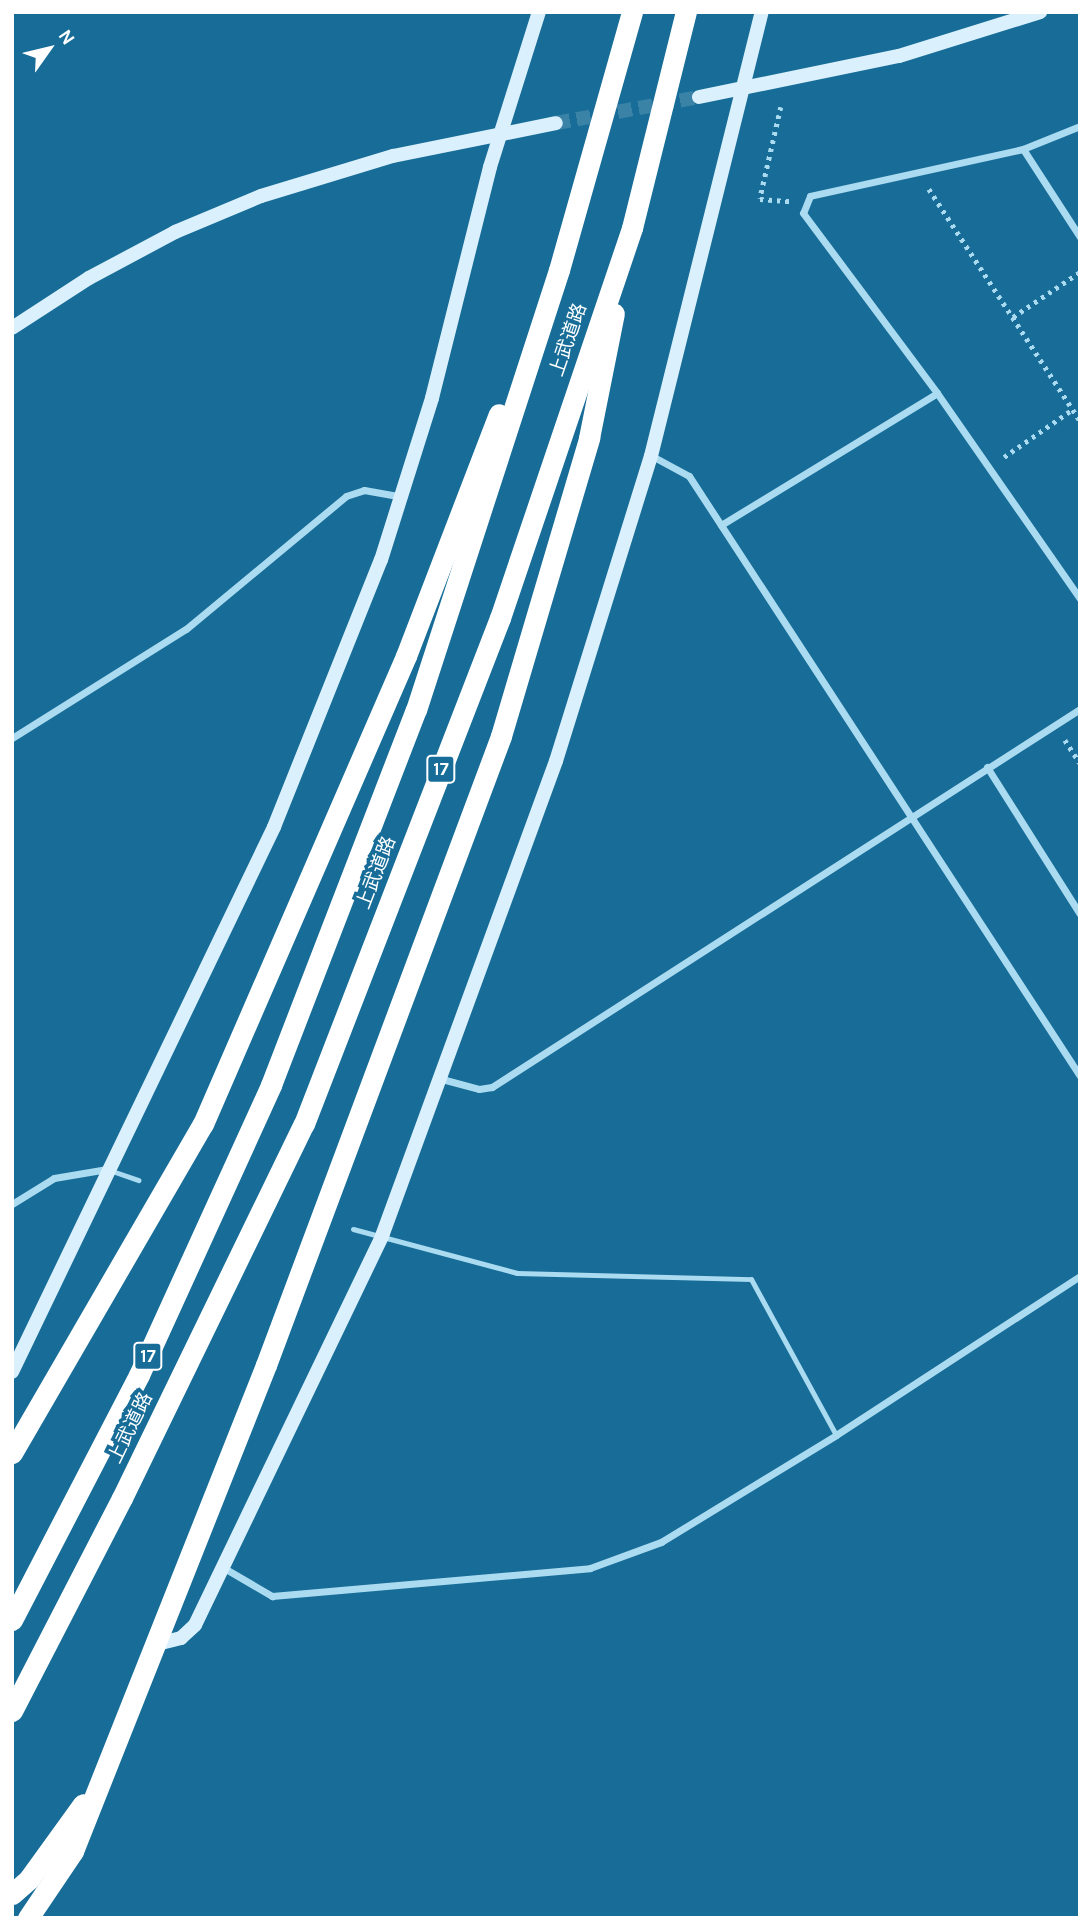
<!DOCTYPE html>
<meta charset="utf-8">
<style>
body{margin:0}
#map{position:relative;width:1092px;height:1930px;overflow:hidden;background:#176d98;font-family:Karla,"Noto Sans JP",sans-serif}
div>[style]{position:absolute}
[style*='--x']{left:calc(var(--x)*1px);top:calc(var(--y)*1px);width:calc(var(--w)*1px);rotate:calc(var(--a)*1deg)}
.secondary-tunnel>*{height:14px;margin-top:-7px;transform-origin:0;background:repeating-linear-gradient(90deg,#3a83a7 0 14px,transparent 0 21px)}
.path>*{height:4.5px;margin-top:-2.25px;transform-origin:0;background:repeating-linear-gradient(90deg,#abdbf1 0 3.5px,transparent 0 8.5px)}
.lane>*{height:5px;margin:-2.5px;padding:0 2.5px;transform-origin:2.5px;border-radius:2.5px;background:#abdbf1}
.street>*{height:7px;margin:-3.5px;padding:0 3.5px;transform-origin:3.5px;border-radius:3.5px;background:#abdbf1}
.secondary>*{height:14px;margin:-7px;padding:0 7px;transform-origin:7px;border-radius:7px;background:#daf0fc}
.highway>*{height:21px;margin:-10.5px;padding:0 10.5px;transform-origin:10.5px;border-radius:10.5px;background:#fff}
span{translate:-50% -50%;white-space:nowrap;text-align:center;line-height:1.15;-webkit-text-stroke:7px #176d98;paint-order:stroke}
.shield-label span{padding:2px 5px;background:#176d98;border:2px solid;border-radius:5px;-webkit-text-stroke-width:0}
.shield-label{font-size:18px;color:#fff;font-weight:700}
.street-label{font-size:19px;color:#fff}
.frame{position:absolute;inset:0;border:14px solid #fff;pointer-events:none}
.north{position:absolute;left:14px;top:14px;width:70px;height:70px;-webkit-text-stroke:5px #176d98;paint-order:stroke;rotate:56deg;font-size:19px;font-weight:700;line-height:28px;text-align:center;color:#fff}
.north::after{content:'';display:block;margin:auto;width:24px;height:32px;background:#fff;clip-path:polygon(50% 0,100% 100%,50% 72%,0 100%)}
</style>
<div id="map">
<div class="secondary-tunnel">
<i style="--x:556;--y:123;--w:145;--a:-10.3"></i>
</div>
<div class="path">
<i style="--x:781;--y:107;--w:94;--a:102.9"></i>
<i style="--x:760;--y:199;--w:31;--a:4"></i>
<i style="--x:929;--y:189;--w:277;--a:56.9"></i>
<i style="--x:1013;--y:317;--w:81;--a:-33.9"></i>
<i style="--x:1004;--y:457;--w:84;--a:-34.8"></i>
<i style="--x:1065;--y:740;--w:27;--a:57"></i>
</div>
<div class="lane">
<i style="--x:112;--y:1171;--w:28;--a:19"></i>
<i style="--x:353;--y:1229;--w:170;--a:15"></i>
<i style="--x:517;--y:1273;--w:234;--a:1.5"></i>
<i style="--x:751;--y:1279;--w:178;--a:61.4"></i>
</div>
<div class="street">
<i style="--x:1080;--y:126;--w:61;--a:158"></i>
<i style="--x:1023;--y:149;--w:218;--a:167.6"></i>
<i style="--x:810;--y:196;--w:18;--a:112"></i>
<i style="--x:803;--y:213;--w:224;--a:53.3"></i>
<i style="--x:937;--y:393;--w:251;--a:55.2"></i>
<i style="--x:1023;--y:149;--w:105;--a:57.1"></i>
<i style="--x:652;--y:456;--w:42;--a:28.4"></i>
<i style="--x:689;--y:476;--w:716;--a:56.91"></i>
<i style="--x:721;--y:525;--w:253;--a:-31.4"></i>
<i style="--x:12;--y:738;--w:205;--a:-32.1"></i>
<i style="--x:186;--y:629;--w:208;--a:-39.7"></i>
<i style="--x:346;--y:496;--w:19;--a:-18"></i>
<i style="--x:364;--y:490;--w:40;--a:10"></i>
<i style="--x:987;--y:767;--w:174;--a:57.7"></i>
<i style="--x:438;--y:1078;--w:42;--a:15"></i>
<i style="--x:479;--y:1089;--w:13;--a:-9"></i>
<i style="--x:492;--y:1087;--w:699;--a:-32.74"></i>
<i style="--x:12;--y:1204;--w:49;--a:-31.8"></i>
<i style="--x:54;--y:1178;--w:54;--a:-9.6"></i>
<i style="--x:224;--y:1568;--w:56;--a:30.3"></i>
<i style="--x:272;--y:1596;--w:319;--a:-5"></i>
<i style="--x:590;--y:1568;--w:76;--a:-20.1"></i>
<i style="--x:661;--y:1542;--w:205;--a:-31.4"></i>
<i style="--x:836;--y:1435;--w:291;--a:-33.1"></i>
</div>
<div class="secondary">
<i style="--x:699;--y:97;--w:204;--a:-11.6"></i>
<i style="--x:899;--y:56;--w:148;--a:-17.3"></i>
<i style="--x:12;--y:328;--w:92;--a:-33"></i>
<i style="--x:89;--y:278;--w:98;--a:-28.1"></i>
<i style="--x:175;--y:232;--w:93;--a:-22.7"></i>
<i style="--x:261;--y:196;--w:138;--a:-16.9"></i>
<i style="--x:393;--y:156;--w:166;--a:-11.4"></i>
<i style="--x:12;--y:1372;--w:605;--a:-64.32"></i>
<i style="--x:274;--y:827;--w:288;--a:-68.2"></i>
<i style="--x:381;--y:560;--w:170;--a:-72.5"></i>
<i style="--x:432;--y:398;--w:238;--a:-75.9"></i>
<i style="--x:490;--y:167;--w:163;--a:-72.5"></i>
<i style="--x:153;--y:1645;--w:29;--a:-14"></i>
<i style="--x:181;--y:1638;--w:19;--a:-43"></i>
<i style="--x:195;--y:1625;--w:432;--a:-64.3"></i>
<i style="--x:382;--y:1236;--w:506;--a:-69.88"></i>
<i style="--x:556;--y:761;--w:319;--a:-72.7"></i>
<i style="--x:651;--y:456;--w:458;--a:-76"></i>
</div>
<div class="highway">
<i style="--x:12;--y:1453;--w:380;--a:-59.9"></i>
<i style="--x:203;--y:1124;--w:510;--a:-66.55"></i>
<i style="--x:406;--y:656;--w:259;--a:-69"></i>
<i style="--x:12;--y:1620;--w:276;--a:-62.6"></i>
<i style="--x:139;--y:1375;--w:319;--a:-65.5"></i>
<i style="--x:271;--y:1085;--w:402;--a:-68.9"></i>
<i style="--x:416;--y:710;--w:463;--a:-72"></i>
<i style="--x:559;--y:270;--w:268;--a:-74.2"></i>
<i style="--x:12;--y:1711;--w:240;--a:-62.7"></i>
<i style="--x:122;--y:1498;--w:416;--a:-64.1"></i>
<i style="--x:304;--y:1124;--w:543;--a:-68.83"></i>
<i style="--x:500;--y:618;--w:412;--a:-71.3"></i>
<i style="--x:632;--y:228;--w:223;--a:-76"></i>
<i style="--x:12;--y:1894;--w:23;--a:-41"></i>
<i style="--x:29;--y:1879;--w:92;--a:-54.2"></i>
<i style="--x:28;--y:1918;--w:81;--a:-56.1"></i>
<i style="--x:73;--y:1851;--w:523;--a:-68.34"></i>
<i style="--x:266;--y:1365;--w:671;--a:-69.51"></i>
<i style="--x:501;--y:736;--w:311;--a:-73.5"></i>
<i style="--x:589;--y:438;--w:127;--a:-78.7"></i>
</div>
<div class="shield-label">
<span style="left:441px;top:769px">17</span>
<span style="left:148px;top:1356px">17</span>
</div>
<div class="street-label">
<span style="left:569px;top:340px;rotate:-71deg">上武道路</span>
<span style="left:377px;top:873px;rotate:-69deg">上武道路</span>
<span style="left:131px;top:1428px;rotate:-64deg">上武道路</span>
</div>
<div class="frame"></div>
<div class="north">N</div>
</div>
